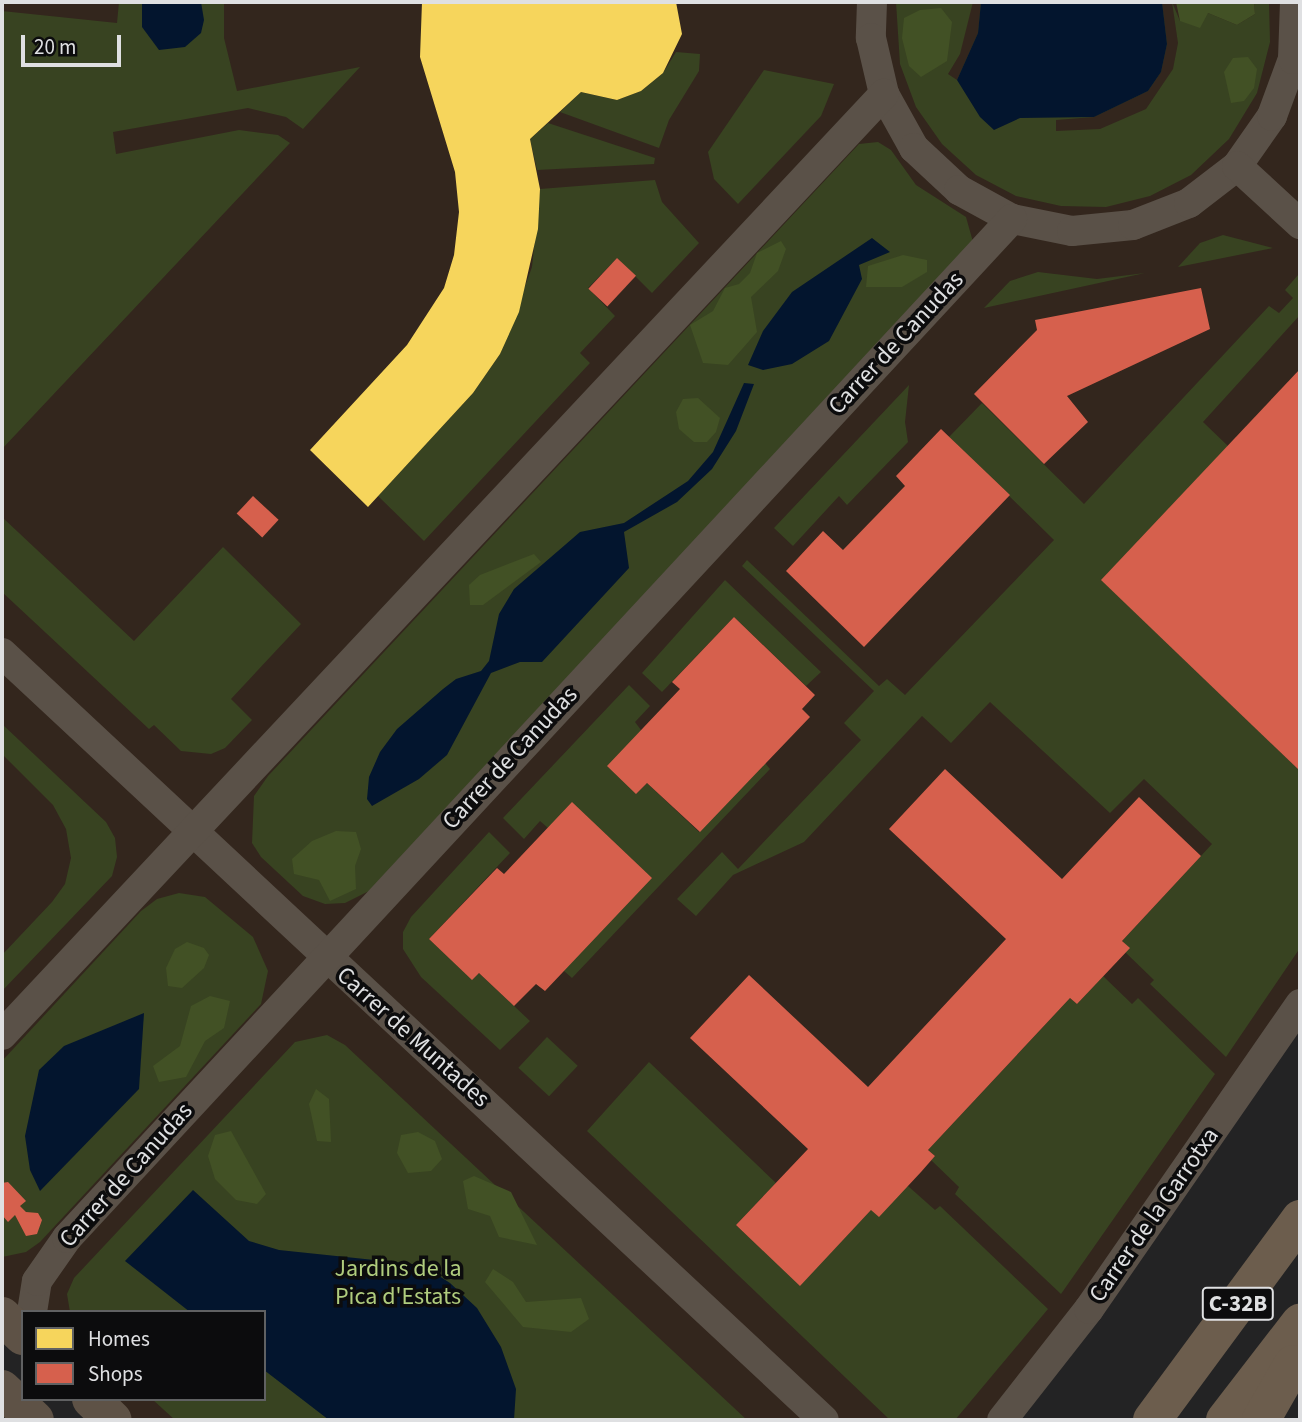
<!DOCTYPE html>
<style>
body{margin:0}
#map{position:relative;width:1302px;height:1422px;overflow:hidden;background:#232324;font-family:"Source Sans 3",sans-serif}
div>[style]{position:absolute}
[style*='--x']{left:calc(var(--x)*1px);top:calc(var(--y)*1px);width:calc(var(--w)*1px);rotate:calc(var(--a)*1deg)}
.commercial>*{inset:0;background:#33261d}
.green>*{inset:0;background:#384321;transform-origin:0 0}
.forest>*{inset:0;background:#425125}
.water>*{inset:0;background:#03152e}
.homes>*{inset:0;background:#f6d55c}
.shops>*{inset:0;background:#d6604d;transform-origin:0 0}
.street>*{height:30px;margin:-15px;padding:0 15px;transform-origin:15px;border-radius:15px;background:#5a5148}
.secondary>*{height:38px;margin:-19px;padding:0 19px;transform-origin:19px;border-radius:19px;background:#5e5246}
.highway>*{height:38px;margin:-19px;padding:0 19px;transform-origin:19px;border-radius:19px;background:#6c5d4d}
span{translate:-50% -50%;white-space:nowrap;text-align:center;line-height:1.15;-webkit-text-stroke:7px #0c0c0d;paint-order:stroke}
.shield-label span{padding:2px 5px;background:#0c0c0d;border:2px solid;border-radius:5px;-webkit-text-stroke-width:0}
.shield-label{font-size:23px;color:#dfe0e2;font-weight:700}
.street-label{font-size:24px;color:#dfe0e2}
.park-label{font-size:24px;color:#b0cc7e}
.frame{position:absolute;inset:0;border:4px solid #dfe0e2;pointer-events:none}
.legend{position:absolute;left:21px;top:1310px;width:245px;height:91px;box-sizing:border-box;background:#0c0c0d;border:2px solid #606162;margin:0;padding:9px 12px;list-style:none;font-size:21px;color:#dfe0e2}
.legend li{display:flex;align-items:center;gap:14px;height:35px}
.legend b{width:35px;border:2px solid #606162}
.scale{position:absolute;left:21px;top:35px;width:100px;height:32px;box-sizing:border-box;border:4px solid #dfe0e2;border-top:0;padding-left:9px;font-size:21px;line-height:24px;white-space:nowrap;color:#dfe0e2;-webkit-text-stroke:5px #0c0c0d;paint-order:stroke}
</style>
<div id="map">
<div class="commercial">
<i style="clip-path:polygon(2px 2px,1300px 2px,1300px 1006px,1002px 1420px,131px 1420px,109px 1399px,264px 1399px,264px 1312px,23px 1312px,2px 1299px)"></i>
</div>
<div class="green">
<i style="clip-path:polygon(119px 2px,224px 2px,224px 38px,237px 91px,360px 67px,303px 129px,286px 117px,248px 108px,113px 132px,116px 154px,239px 130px,278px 135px,290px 143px,2px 449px,2px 11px,117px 23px)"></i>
<i style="clip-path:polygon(896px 2px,973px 2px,960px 54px,948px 74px,957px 80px,978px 33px,981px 2px,1162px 2px,1167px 44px,1161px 72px,1148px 91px,1094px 117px,1056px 120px,1056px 131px,1100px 129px,1146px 109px,1173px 69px,1178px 43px,1172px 2px,1180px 21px,1208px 13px,1237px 25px,1255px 14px,1254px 2px,1269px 2px,1270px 42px,1257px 93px,1229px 139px,1191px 175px,1150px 196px,1106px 207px,1061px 206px,1016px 196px,976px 175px,942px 144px,916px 107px,900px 64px)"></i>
<i style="clip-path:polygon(676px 52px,700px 54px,699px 71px,669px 120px,659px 148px,560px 112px,581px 92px,617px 100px,641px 91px,663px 73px)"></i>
<i style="clip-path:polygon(764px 70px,834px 84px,821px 116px,738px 204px,714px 179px,708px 152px)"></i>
<i style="clip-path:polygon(548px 123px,655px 158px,654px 164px,537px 170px,530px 139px)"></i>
<i style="clip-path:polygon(878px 142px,891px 150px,916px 185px,966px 217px,973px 242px,369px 891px,345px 903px,325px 904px,303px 896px,261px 857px,252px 843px,254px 796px,268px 776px,859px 144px)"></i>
<i style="clip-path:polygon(655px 180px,662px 202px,699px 243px,652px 293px,617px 258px,588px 288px,615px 316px,580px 353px,590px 363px,424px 541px,378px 496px,473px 393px,500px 354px,532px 267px,540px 189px)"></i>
<i style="clip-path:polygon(1223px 235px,1273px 248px,1178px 267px,1200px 243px)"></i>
<i style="clip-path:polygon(1038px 272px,1097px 279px,1145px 273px,984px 308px,1010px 281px)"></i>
<i style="clip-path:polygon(1298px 275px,1300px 315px,1203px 422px,1228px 446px,1102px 580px,1300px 771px,1300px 948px,1226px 1057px,1150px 984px,1154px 980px,1125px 952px,1129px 948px,1122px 941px,1212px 844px,1144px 779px,1110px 813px,990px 702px,951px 743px,922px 716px,804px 842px,733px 875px,696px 916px,677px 899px,722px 852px,738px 869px,861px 740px,844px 723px,874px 691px,742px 566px,747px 560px,879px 686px,887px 679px,905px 695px,1054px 540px,949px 437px,982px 403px,1084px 504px,1269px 306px,1279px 313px,1293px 298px,1285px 290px)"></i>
<i style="clip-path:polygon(909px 385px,905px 422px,908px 442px,847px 505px,839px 496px,793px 546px,774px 528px)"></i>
<i style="clip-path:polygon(2px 517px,134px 641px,223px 547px,301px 624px,231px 699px,252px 720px,225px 748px,211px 754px,181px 751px,154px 725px,149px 729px,2px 592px)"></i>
<i style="clip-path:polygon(725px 580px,821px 672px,806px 686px,734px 617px,662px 692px,642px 673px)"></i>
<i style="clip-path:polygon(629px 685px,650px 706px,635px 722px,641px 730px,636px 794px,647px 783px,699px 832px,765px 763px,770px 769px,572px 978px,564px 971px,548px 828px,540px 821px,524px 839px,503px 818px)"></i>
<i style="clip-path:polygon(2px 724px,106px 822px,115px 838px,117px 857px,112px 876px,2px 991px,2px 955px,52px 902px,65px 884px,71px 858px,66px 829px,53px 805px,2px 754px)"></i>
<i style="clip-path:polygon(489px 832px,510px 853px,429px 939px,472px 979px,479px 973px,530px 1021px,500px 1050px,421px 977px,403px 949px,403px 932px,411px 917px)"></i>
<i style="clip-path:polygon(179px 893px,205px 897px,253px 937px,268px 971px,261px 1004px,40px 1242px,26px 1252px,2px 1257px,2px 1061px,141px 911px,157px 899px)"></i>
<i style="clip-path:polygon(1103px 976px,1132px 1004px,1138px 998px,1215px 1074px,1061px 1294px,955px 1194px,959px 1187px,931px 1160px,935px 1156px,928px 1150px,1070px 998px,1077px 1004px)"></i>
<i style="clip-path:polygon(327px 1035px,345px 1045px,747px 1420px,175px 1420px,152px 1399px,264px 1399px,264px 1312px,70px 1312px,67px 1294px,74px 1278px,295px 1042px)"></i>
<i style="left:547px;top:1037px;width:42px;height:42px;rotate:43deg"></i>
<i style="clip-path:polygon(649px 1062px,776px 1183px,736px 1225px,800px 1285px,871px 1210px,908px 1186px,935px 1210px,940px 1206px,1048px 1309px,955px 1420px,890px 1420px,587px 1131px)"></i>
</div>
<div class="forest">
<i style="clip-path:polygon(1176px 2px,1254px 2px,1255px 14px,1237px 25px,1208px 13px,1200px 28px,1180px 21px)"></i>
<i style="clip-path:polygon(941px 8px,952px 22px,947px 61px,921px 77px,909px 66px,902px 38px,904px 18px,920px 10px)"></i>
<i style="clip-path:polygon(1248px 57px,1257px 69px,1254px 88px,1244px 101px,1231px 103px,1224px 72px,1233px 58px)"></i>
<i style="clip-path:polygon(781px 241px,786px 249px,778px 271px,751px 297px,757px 332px,728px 365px,703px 363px,690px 325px,713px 311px,725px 288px,739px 284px,750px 273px,757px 253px)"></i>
<i style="clip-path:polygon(903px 255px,927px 260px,927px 272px,902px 287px,866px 287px,868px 266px)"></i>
<i style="clip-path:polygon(698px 398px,720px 418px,716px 432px,707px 442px,694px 442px,679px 429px,676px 412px,683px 399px)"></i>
<i style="clip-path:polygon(534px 554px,541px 562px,483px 605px,470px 605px,469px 585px,480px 575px)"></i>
<i style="clip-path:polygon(336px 831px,356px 832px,361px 849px,355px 866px,356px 889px,330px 901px,319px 880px,294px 874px,292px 859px,312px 841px)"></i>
<i style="clip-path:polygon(187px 942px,204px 948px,209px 955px,204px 968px,182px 988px,168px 986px,166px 968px,175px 949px)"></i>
<i style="clip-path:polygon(210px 996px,230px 1001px,224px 1028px,205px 1041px,186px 1077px,159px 1082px,153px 1066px,180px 1046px,191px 1006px)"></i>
<i style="clip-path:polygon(316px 1089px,329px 1099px,331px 1142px,317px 1141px,309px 1104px)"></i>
<i style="clip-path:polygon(231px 1131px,266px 1194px,257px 1204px,236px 1200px,215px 1179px,208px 1156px,215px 1135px)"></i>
<i style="clip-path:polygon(418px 1132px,435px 1141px,442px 1159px,431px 1171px,408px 1173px,397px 1153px,401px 1135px)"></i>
<i style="clip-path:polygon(474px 1176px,511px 1192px,537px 1245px,499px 1237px,490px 1216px,468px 1209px,463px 1181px)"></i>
<i style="clip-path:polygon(493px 1269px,513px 1282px,526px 1302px,581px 1298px,589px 1319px,571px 1332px,523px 1327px,485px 1282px)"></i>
</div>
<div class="water">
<i style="clip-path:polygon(142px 2px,201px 2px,204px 20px,201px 33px,185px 47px,159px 50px,142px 27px)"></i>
<i style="clip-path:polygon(981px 2px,1162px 2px,1167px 44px,1161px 72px,1148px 91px,1094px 117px,1020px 118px,994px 130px,980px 117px,957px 80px,978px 33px)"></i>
<i style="clip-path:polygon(872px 238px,890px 252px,859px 265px,862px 279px,829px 341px,792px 364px,763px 370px,748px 365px,763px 331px,792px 292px)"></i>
<i style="clip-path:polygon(744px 383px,754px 384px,736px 431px,712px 469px,677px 502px,624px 532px,629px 568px,542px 662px,520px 662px,491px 673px,447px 755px,419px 779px,372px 806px,367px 799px,369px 777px,380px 752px,397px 729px,443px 689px,456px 679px,481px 671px,489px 661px,499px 614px,514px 589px,580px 532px,624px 523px,688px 481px,713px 452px)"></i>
<i style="clip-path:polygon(144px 1013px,139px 1089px,40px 1191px,30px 1170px,25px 1136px,39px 1070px,64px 1046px)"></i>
<i style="clip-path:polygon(193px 1190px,249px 1241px,279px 1250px,422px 1265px,450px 1283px,477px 1308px,501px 1347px,516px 1389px,514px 1420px,329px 1420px,264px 1370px,264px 1312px,190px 1312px,125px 1261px)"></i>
</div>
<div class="homes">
<i style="clip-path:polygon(422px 2px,676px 2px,682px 34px,663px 73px,641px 91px,617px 100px,581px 92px,530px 139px,540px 189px,538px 229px,519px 312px,500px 354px,473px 393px,368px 507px,310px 450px,407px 345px,444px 288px,454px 255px,459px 212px,455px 172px,420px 57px)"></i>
</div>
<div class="shops">
<i style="left:617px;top:258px;width:26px;height:42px;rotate:43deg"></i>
<i style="clip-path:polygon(1201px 288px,1210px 329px,1067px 396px,1088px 422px,1044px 464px,974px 394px,1037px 330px,1035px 320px)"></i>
<i style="clip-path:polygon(1300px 369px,1300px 771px,1101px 580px)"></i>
<i style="clip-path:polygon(941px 429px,1010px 495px,864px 647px,786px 571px,823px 531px,843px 550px,905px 486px,896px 476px)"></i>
<i style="left:253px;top:496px;width:35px;height:24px;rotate:43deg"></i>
<i style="clip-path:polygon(734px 617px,815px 695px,802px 709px,810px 717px,700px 832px,647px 783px,636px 794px,607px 766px,680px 689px,672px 682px)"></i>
<i style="clip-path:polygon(945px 769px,1062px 879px,1139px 797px,1201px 856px,1122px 941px,1130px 948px,1077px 1004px,1070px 998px,928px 1150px,935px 1156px,921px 1172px,879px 1217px,871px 1210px,800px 1286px,736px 1225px,808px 1149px,690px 1038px,749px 975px,868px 1087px,1006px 939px,889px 829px)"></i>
<i style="clip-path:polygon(572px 802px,652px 878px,545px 991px,536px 984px,514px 1006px,479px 973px,472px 980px,429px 939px,497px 868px,504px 874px)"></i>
<i style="clip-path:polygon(8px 1182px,26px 1201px,20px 1206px,26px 1212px,38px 1213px,42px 1220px,37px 1234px,26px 1236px,15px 1215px,8px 1222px,2px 1215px,2px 1183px)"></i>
</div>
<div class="street">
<i style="--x:872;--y:2;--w:36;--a:92"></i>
<i style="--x:871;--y:38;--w:57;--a:76.9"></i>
<i style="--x:884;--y:94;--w:62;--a:60.9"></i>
<i style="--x:914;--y:148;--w:62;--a:43"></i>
<i style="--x:959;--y:190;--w:60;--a:28.7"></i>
<i style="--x:1012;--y:219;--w:61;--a:11.3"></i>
<i style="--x:1072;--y:231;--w:61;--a:-5.6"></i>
<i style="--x:1133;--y:225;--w:60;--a:-21.4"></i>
<i style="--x:1189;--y:203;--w:61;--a:-37.6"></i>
<i style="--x:1237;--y:166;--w:61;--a:-55"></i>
<i style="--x:1272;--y:116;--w:61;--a:-69.8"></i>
<i style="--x:1293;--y:59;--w:57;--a:-88"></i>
<i style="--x:1237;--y:166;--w:86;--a:42.6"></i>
<i style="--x:2;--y:653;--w:1124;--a:43.02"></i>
<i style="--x:2;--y:1035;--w:1290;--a:-46.85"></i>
<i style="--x:32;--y:1312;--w:31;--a:-81"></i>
<i style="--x:37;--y:1281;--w:52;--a:-55.1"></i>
<i style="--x:67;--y:1238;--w:1390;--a:-47.16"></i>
<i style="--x:1002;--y:1420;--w:141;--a:-51.9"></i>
<i style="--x:1089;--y:1309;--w:371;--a:-55.3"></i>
</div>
<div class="secondary">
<i style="--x:2;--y:1316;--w:29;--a:44"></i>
<i style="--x:2;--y:1389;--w:45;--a:43.2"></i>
<i style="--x:91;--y:1399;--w:30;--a:44"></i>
</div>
<div class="highway">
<i style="--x:1152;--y:1420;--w:250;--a:-53.6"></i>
<i style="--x:1225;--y:1420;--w:123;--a:-52.3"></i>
<i style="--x:1261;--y:1420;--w:64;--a:-60.3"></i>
</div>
<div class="shield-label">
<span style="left:1238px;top:1304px">C-32B</span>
</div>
<div class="street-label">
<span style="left:896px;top:343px;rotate:-47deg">Carrer de Canudas</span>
<span style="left:510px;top:758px;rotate:-47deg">Carrer de Canudas</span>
<span style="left:413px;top:1037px;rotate:42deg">Carrer de Muntades</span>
<span style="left:126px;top:1175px;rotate:-48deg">Carrer de Canudas</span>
<span style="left:1154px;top:1215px;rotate:-55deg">Carrer de la Garrotxa</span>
</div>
<div class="park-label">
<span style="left:398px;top:1283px">Jardins de la<br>Pica d'Estats</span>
</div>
<div class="frame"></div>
<ul class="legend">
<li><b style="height:19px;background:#f6d55c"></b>Homes</li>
<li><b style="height:19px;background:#d6604d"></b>Shops</li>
</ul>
<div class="scale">20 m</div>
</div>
